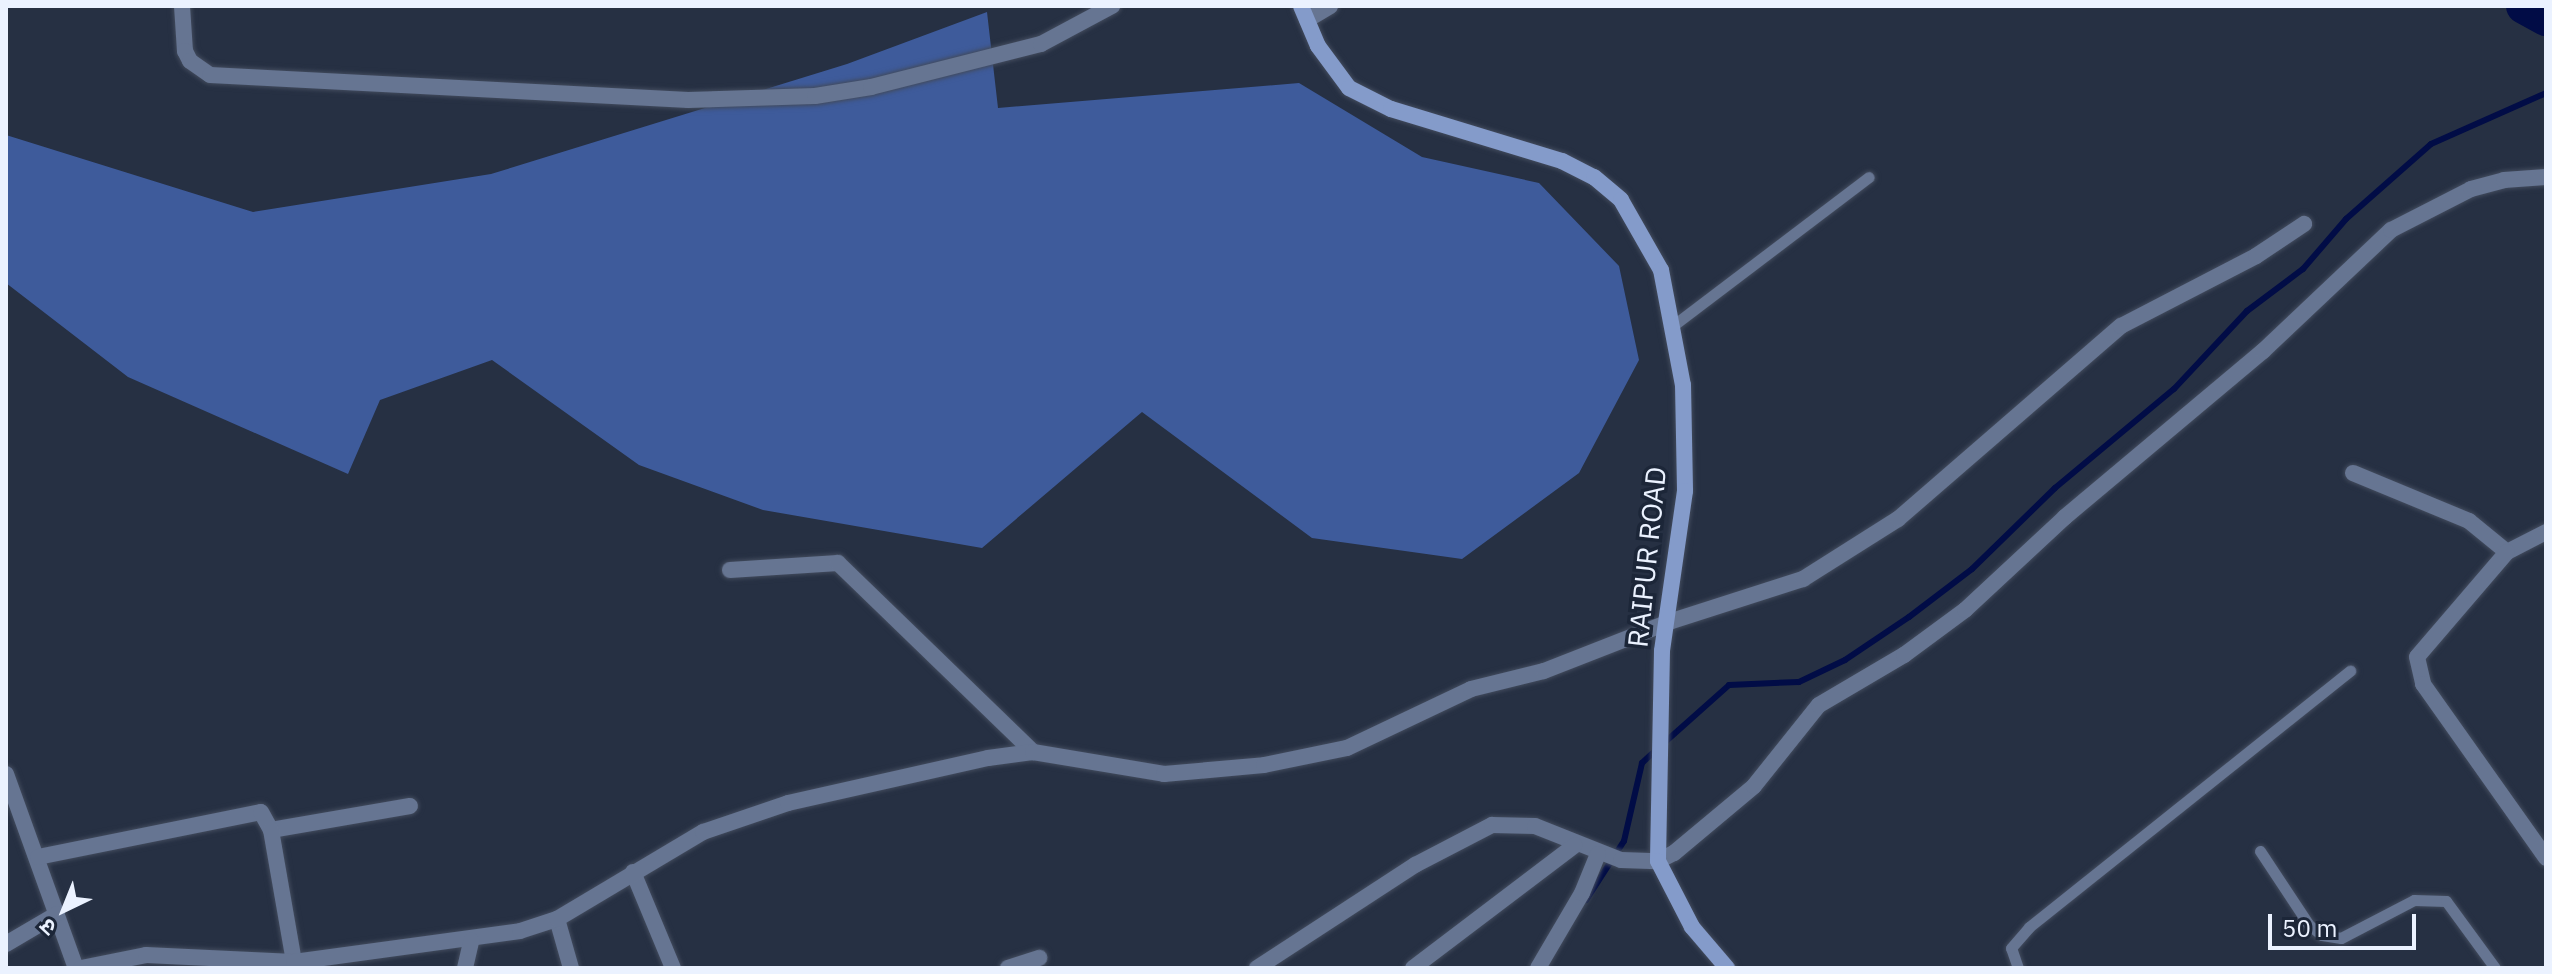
<!DOCTYPE html>
<meta charset="utf-8">
<style>
body{margin:0}
#map{position:relative;width:2552px;height:974px;overflow:hidden;background:#263043;font-family:"IBM Plex Sans","Noto Sans Devanagari",sans-serif}
div>[style]{position:absolute}
[style*='--x']{left:calc(var(--x)*1px);top:calc(var(--y)*1px);width:calc(var(--w)*1px);rotate:calc(var(--a)*1deg)}
.forest>*{inset:0;background:#3e5b9b}
.stream>*{height:6px;margin:-3px;padding:0 3px;transform-origin:3px;border-radius:3px;background:#010c46}
.river>*{height:36px;margin:-18px;padding:0 18px;transform-origin:18px;border-radius:18px;background:#010c46}
.roads{filter:drop-shadow(0 0 2px #424b5d) drop-shadow(0 0 2px #424b5d)}
.lane>*{height:11px;margin:-5.5px;padding:0 5.5px;transform-origin:5.5px;border-radius:5.5px;background:#667592}
.street>*{height:16px;margin:-8px;padding:0 8px;transform-origin:8px;border-radius:8px;background:#667592}
.secondary>*{height:16px;margin:-8px;padding:0 8px;transform-origin:8px;border-radius:8px;background:#849bca}
span{translate:-50% -50%;white-space:nowrap;text-align:center;line-height:1.15;-webkit-text-stroke:7px #1c2638;paint-order:stroke}
.street-label{font-size:28px;color:#ebf2ff}
.frame{position:absolute;inset:0;border:8px solid #ebf2ff;pointer-events:none}
.north{position:absolute;left:24px;top:870px;width:80px;height:80px;-webkit-text-stroke:6px #1c2638;paint-order:stroke;rotate:223deg;font-size:22px;font-weight:700;line-height:32px;text-align:center;color:#ebf2ff}
.north::after{content:'';display:block;margin:auto;width:28px;height:36px;background:#ebf2ff;clip-path:polygon(50% 0,100% 100%,50% 72%,0 100%)}
.scale{position:absolute;left:2268px;top:914px;width:148px;height:36px;box-sizing:border-box;border:4px solid #ebf2ff;border-top:0;padding-left:10px;font-size:24px;line-height:28px;white-space:nowrap;color:#ebf2ff;-webkit-text-stroke:6px #1c2638;paint-order:stroke}
</style>
<div id="map">
<div class="forest">
<i style="clip-path:polygon(987px 12px,998px 108px,1299px 83px,1422px 157px,1539px 183px,1619px 266px,1639px 360px,1579px 473px,1462px 559px,1312px 538px,1142px 412px,982px 548px,763px 510px,639px 465px,492px 360px,380px 400px,348px 474px,128px 377px,6px 283px,6px 135px,253px 212px,491px 174px,847px 64px)"></i>
</div>
<div class="stream">
<i style="--x:1664;--y:743;--w:87;--a:-41.7"></i>
<i style="--x:1729;--y:685;--w:70;--a:-2.5"></i>
<i style="--x:1799;--y:682;--w:51;--a:-25.6"></i>
<i style="--x:1845;--y:660;--w:77;--a:-33.9"></i>
<i style="--x:1909;--y:617;--w:79;--a:-37.3"></i>
<i style="--x:1972;--y:569;--w:116;--a:-44.3"></i>
<i style="--x:2055;--y:488;--w:155;--a:-39.8"></i>
<i style="--x:2174;--y:389;--w:107;--a:-46.9"></i>
<i style="--x:2247;--y:311;--w:70;--a:-36.9"></i>
<i style="--x:2303;--y:269;--w:66;--a:-49.3"></i>
<i style="--x:2346;--y:219;--w:113;--a:-41.4"></i>
<i style="--x:2431;--y:144;--w:126;--a:-23.9"></i>
<i style="--x:1586;--y:900;--w:70;--a:-57.2"></i>
<i style="--x:1624;--y:841;--w:80;--a:-77"></i>
<i style="--x:1642;--y:763;--w:18;--a:-43"></i>
</div>
<div class="river">
<i style="--x:2524;--y:6;--w:25;--a:29"></i>
</div>
<div class="roads">
<div class="lane">
<i style="--x:1675;--y:324;--w:243;--a:-37.2"></i>
<i style="--x:2260;--y:851;--w:89;--a:56.5"></i>
<i style="--x:2309;--y:925;--w:16;--a:38"></i>
<i style="--x:2322;--y:935;--w:19;--a:9"></i>
<i style="--x:2341;--y:938;--w:82;--a:-27.5"></i>
<i style="--x:2414;--y:900;--w:32;--a:2"></i>
<i style="--x:2446;--y:901;--w:83;--a:53.8"></i>
<i style="--x:2018;--y:968;--w:21;--a:-109"></i>
<i style="--x:2011;--y:948;--w:28;--a:-49"></i>
<i style="--x:2029;--y:927;--w:411;--a:-38.6"></i>
</div>
<div class="street">
<i style="--x:182;--y:6;--w:45;--a:86.2"></i>
<i style="--x:185;--y:51;--w:11;--a:63"></i>
<i style="--x:190;--y:61;--w:24;--a:35"></i>
<i style="--x:210;--y:75;--w:479;--a:3"></i>
<i style="--x:688;--y:100;--w:127;--a:-1.8"></i>
<i style="--x:815;--y:96;--w:57;--a:-9.1"></i>
<i style="--x:871;--y:87;--w:175;--a:-14.2"></i>
<i style="--x:1041;--y:44;--w:81;--a:-28.2"></i>
<i style="--x:1307;--y:20;--w:27;--a:-31"></i>
<i style="--x:2353;--y:473;--w:126;--a:22.5"></i>
<i style="--x:2469;--y:521;--w:49;--a:39.2"></i>
<i style="--x:2546;--y:532;--w:44;--a:152.9"></i>
<i style="--x:2507;--y:552;--w:138;--a:130.6"></i>
<i style="--x:2417;--y:657;--w:28;--a:77"></i>
<i style="--x:2423;--y:684;--w:213;--a:54.7"></i>
<i style="--x:730;--y:570;--w:108;--a:-3.7"></i>
<i style="--x:838;--y:563;--w:272;--a:44.1"></i>
<i style="--x:6;--y:774;--w:206;--a:70.2"></i>
<i style="--x:271;--y:830;--w:141;--a:-9.8"></i>
<i style="--x:38;--y:857;--w:227;--a:-11.4"></i>
<i style="--x:261;--y:812;--w:21;--a:61"></i>
<i style="--x:271;--y:830;--w:134;--a:80.1"></i>
<i style="--x:633;--y:872;--w:104;--a:67.4"></i>
<i style="--x:557;--y:919;--w:51;--a:74.1"></i>
<i style="--x:6;--y:944;--w:59;--a:-30.5"></i>
<i style="--x:81;--y:968;--w:66;--a:-11.3"></i>
<i style="--x:146;--y:955;--w:148;--a:2.7"></i>
<i style="--x:294;--y:962;--w:228;--a:-7.8"></i>
<i style="--x:520;--y:931;--w:39;--a:-18"></i>
<i style="--x:557;--y:919;--w:170;--a:-30.8"></i>
<i style="--x:703;--y:832;--w:90;--a:-18.8"></i>
<i style="--x:788;--y:803;--w:205;--a:-12.7"></i>
<i style="--x:988;--y:758;--w:45;--a:-7.6"></i>
<i style="--x:1033;--y:752;--w:133;--a:9.5"></i>
<i style="--x:1164;--y:774;--w:100;--a:-5.1"></i>
<i style="--x:1264;--y:765;--w:85;--a:-11.6"></i>
<i style="--x:1347;--y:748;--w:137;--a:-25.4"></i>
<i style="--x:1471;--y:689;--w:75;--a:-13.9"></i>
<i style="--x:1544;--y:671;--w:134;--a:-21.4"></i>
<i style="--x:1669;--y:622;--w:141;--a:-17.8"></i>
<i style="--x:1803;--y:579;--w:112;--a:-32.3"></i>
<i style="--x:1898;--y:519;--w:295;--a:-40.9"></i>
<i style="--x:2121;--y:326;--w:152;--a:-27.4"></i>
<i style="--x:2256;--y:256;--w:58;--a:-33.7"></i>
<i style="--x:465;--y:968;--w:28;--a:-77"></i>
<i style="--x:1008;--y:968;--w:33;--a:-18"></i>
<i style="--x:1257;--y:968;--w:189;--a:-33.1"></i>
<i style="--x:1415;--y:865;--w:87;--a:-27.5"></i>
<i style="--x:1492;--y:825;--w:43;--a:1.3"></i>
<i style="--x:1535;--y:826;--w:92;--a:21.6"></i>
<i style="--x:1621;--y:860;--w:37;--a:2"></i>
<i style="--x:1658;--y:861;--w:18;--a:-27"></i>
<i style="--x:1674;--y:853;--w:104;--a:-39.9"></i>
<i style="--x:1754;--y:786;--w:104;--a:-51.3"></i>
<i style="--x:1819;--y:705;--w:99;--a:-30.5"></i>
<i style="--x:1904;--y:655;--w:76;--a:-36.4"></i>
<i style="--x:1965;--y:610;--w:137;--a:-42.9"></i>
<i style="--x:2065;--y:517;--w:258;--a:-40"></i>
<i style="--x:2263;--y:351;--w:176;--a:-43.4"></i>
<i style="--x:2391;--y:230;--w:90;--a:-27.1"></i>
<i style="--x:2471;--y:189;--w:34;--a:-15"></i>
<i style="--x:2504;--y:180;--w:42;--a:-4.1"></i>
<i style="--x:1413;--y:968;--w:203;--a:-37.2"></i>
<i style="--x:1538;--y:968;--w:87;--a:-59.6"></i>
<i style="--x:1582;--y:893;--w:42;--a:-67.7"></i>
</div>
<div class="secondary">
<i style="--x:1301;--y:6;--w:43;--a:67"></i>
<i style="--x:1318;--y:46;--w:52;--a:53.6"></i>
<i style="--x:1349;--y:88;--w:47;--a:26.6"></i>
<i style="--x:1391;--y:109;--w:179;--a:16.9"></i>
<i style="--x:1562;--y:161;--w:36;--a:27"></i>
<i style="--x:1594;--y:177;--w:35;--a:40"></i>
<i style="--x:1621;--y:200;--w:81;--a:60.3"></i>
<i style="--x:1661;--y:270;--w:117;--a:79.2"></i>
<i style="--x:1683;--y:385;--w:106;--a:88.9"></i>
<i style="--x:1685;--y:491;--w:162;--a:98.2"></i>
<i style="--x:1662;--y:651;--w:210;--a:91.1"></i>
<i style="--x:1658;--y:861;--w:74;--a:62.7"></i>
<i style="--x:1692;--y:927;--w:54;--a:49.5"></i>
</div>
</div>
<div class="street-label">
<span style="left:1647px;top:557px;rotate:-84deg">RAIPUR ROAD</span>
</div>
<div class="frame"></div>
<div class="north">उ</div>
<div class="scale">50 m</div>
</div>
